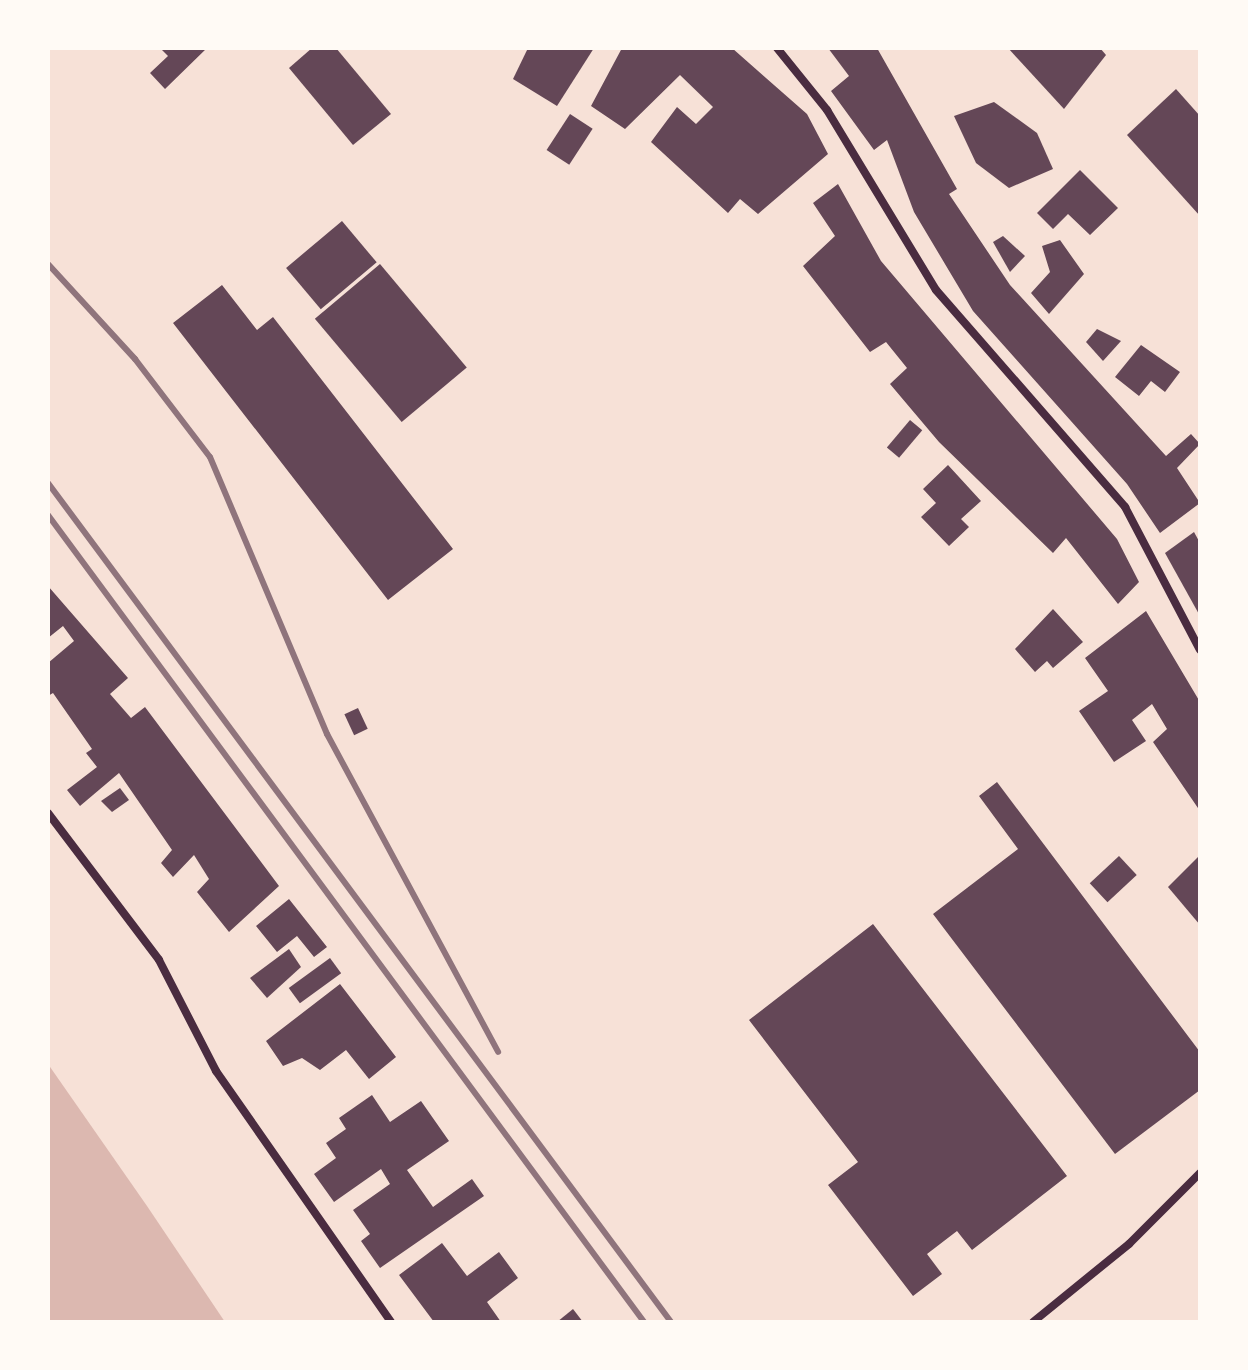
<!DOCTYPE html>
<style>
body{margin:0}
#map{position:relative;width:1248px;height:1370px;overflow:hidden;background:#f7e1d7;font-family:"Sofia Sans Condensed",sans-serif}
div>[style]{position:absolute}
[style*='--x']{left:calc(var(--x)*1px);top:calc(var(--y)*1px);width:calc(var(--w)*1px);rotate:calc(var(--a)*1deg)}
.water>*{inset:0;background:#dcb8b0}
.building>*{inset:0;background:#644757;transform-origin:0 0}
.minor>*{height:8px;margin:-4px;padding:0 4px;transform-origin:4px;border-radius:4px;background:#4a2c40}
.rail>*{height:6px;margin:-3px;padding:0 3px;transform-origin:3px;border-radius:3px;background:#8f747c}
span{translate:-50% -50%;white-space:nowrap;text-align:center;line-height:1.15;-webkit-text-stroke:8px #fffaf5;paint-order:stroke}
.frame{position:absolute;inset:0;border:50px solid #fffaf5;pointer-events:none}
</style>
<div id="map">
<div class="water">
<i style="clip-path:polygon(48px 1064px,147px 1206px,225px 1322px,48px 1322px)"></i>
</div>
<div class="building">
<i style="clip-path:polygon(160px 48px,207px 48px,165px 89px,150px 73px,168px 56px)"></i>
<i style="clip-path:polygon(312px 48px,336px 48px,391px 114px,353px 145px,289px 68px)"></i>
<i style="clip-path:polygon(528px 48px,594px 48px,557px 106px,513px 79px)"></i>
<i style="clip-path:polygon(622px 48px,732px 48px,807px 114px,828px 154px,758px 214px,740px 199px,728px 213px,651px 142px,677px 107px,696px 124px,713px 107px,680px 75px,625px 129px,591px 106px)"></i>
<i style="clip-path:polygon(828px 48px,877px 48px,957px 189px,949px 194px,1010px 285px,1166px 456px,1191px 434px,1200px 444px,1177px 468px,1200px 503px,1160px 533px,1127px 484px,973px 311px,914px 212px,887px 140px,874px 150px,831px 91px,849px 76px)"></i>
<i style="clip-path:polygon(1008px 48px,1100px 48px,1106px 55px,1064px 109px)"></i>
<i style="clip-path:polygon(1176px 89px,1200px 116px,1200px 216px,1127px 135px)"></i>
<i style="clip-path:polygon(994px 102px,1037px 133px,1053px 169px,1009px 188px,976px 163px,954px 116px)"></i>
<i style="left:570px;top:114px;width:27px;height:43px;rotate:33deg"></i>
<i style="clip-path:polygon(1080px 170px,1118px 208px,1090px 235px,1068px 214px,1053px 229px,1037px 213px)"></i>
<i style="clip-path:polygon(838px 184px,881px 261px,1117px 539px,1139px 582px,1118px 604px,1066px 538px,1053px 553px,939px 442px,890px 384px,907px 368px,886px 342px,870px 352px,803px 266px,835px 236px,813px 203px)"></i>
<i style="left:342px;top:221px;width:54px;height:73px;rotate:50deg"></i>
<i style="clip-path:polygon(1003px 236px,1025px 256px,1010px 272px,993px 242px)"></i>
<i style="clip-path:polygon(1060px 240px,1084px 274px,1049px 314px,1031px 293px,1050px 272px,1042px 246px)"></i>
<i style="left:380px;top:264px;width:135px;height:85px;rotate:50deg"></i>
<i style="clip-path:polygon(222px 285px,257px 330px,273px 317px,453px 549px,388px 600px,173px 323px)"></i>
<i style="clip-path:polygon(1097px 329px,1121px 341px,1103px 361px,1086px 342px)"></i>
<i style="clip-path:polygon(1141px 345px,1180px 372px,1165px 392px,1151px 381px,1139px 396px,1115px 377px)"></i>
<i style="left:910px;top:420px;width:16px;height:36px;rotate:40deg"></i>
<i style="clip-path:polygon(948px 465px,981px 501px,961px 519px,969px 527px,949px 546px,921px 517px,936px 503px,923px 489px)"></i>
<i style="clip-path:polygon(1194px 532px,1200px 543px,1200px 616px,1165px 553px)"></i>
<i style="clip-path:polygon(48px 586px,128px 678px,110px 694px,131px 718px,145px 707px,279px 886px,229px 932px,197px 892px,209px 879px,194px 855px,173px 877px,161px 863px,172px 850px,119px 773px,80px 806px,67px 790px,97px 767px,86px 753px,92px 749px,53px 693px,48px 696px,48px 663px,74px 641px,63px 626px,48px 638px)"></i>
<i style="clip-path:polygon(1053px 609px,1083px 642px,1053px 668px,1047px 661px,1035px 672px,1015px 649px)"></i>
<i style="clip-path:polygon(1146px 611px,1200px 702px,1200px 811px,1153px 742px,1167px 729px,1152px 704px,1132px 720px,1146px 741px,1114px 762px,1079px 711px,1108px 691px,1085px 658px)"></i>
<i style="left:358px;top:708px;width:23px;height:15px;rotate:65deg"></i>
<i style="clip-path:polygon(997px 782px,1200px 1052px,1200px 1090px,1115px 1154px,933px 914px,1018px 849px,979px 796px)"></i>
<i style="clip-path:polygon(120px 788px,129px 800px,112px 812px,101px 801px)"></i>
<i style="clip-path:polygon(1200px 855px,1200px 925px,1168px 887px)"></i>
<i style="left:1119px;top:856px;width:26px;height:40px;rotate:47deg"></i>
<i style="clip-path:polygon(289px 899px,327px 947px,314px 957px,297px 936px,277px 952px,256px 926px)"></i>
<i style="clip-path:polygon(873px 924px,1067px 1176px,972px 1250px,957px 1231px,927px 1254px,942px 1274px,913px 1296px,828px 1185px,858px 1162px,749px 1020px)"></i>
<i style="clip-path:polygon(289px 949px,301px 967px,267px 998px,250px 978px)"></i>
<i style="left:330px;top:958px;width:19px;height:51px;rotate:54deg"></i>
<i style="clip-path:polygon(340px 984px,396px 1057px,369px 1079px,346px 1050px,320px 1070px,302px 1058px,283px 1066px,266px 1041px)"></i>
<i style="clip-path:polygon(372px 1095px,390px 1122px,421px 1101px,449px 1141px,407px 1170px,433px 1207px,472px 1179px,484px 1196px,380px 1268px,361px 1241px,370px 1234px,353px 1210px,390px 1184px,381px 1169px,334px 1202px,314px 1174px,336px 1158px,326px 1143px,346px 1129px,339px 1118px)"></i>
<i style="clip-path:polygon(442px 1243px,467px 1276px,499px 1252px,518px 1278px,487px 1302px,501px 1322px,434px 1322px,399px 1275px)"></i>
<i style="clip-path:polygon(573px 1309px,583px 1322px,557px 1322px)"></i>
</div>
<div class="minor">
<i style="--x:777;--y:48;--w:80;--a:51.1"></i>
<i style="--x:827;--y:110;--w:210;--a:58.8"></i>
<i style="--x:936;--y:290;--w:288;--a:48.9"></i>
<i style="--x:1125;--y:507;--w:161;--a:62.3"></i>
<i style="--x:48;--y:813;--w:184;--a:52.9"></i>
<i style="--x:159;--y:960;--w:125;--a:62.8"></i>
<i style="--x:216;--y:1071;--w:306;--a:55.1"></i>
<i style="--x:1033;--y:1322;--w:124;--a:-39.1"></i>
<i style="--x:1129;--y:1244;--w:100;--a:-45"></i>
</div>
<div class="rail">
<i style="--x:48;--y:264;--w:129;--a:47.5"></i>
<i style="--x:135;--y:359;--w:123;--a:52.6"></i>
<i style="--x:210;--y:457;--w:301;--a:67.1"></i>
<i style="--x:327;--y:734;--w:361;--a:61.7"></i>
<i style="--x:48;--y:483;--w:1045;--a:53.4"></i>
<i style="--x:48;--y:515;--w:1003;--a:53.55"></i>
</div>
<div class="frame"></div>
</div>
